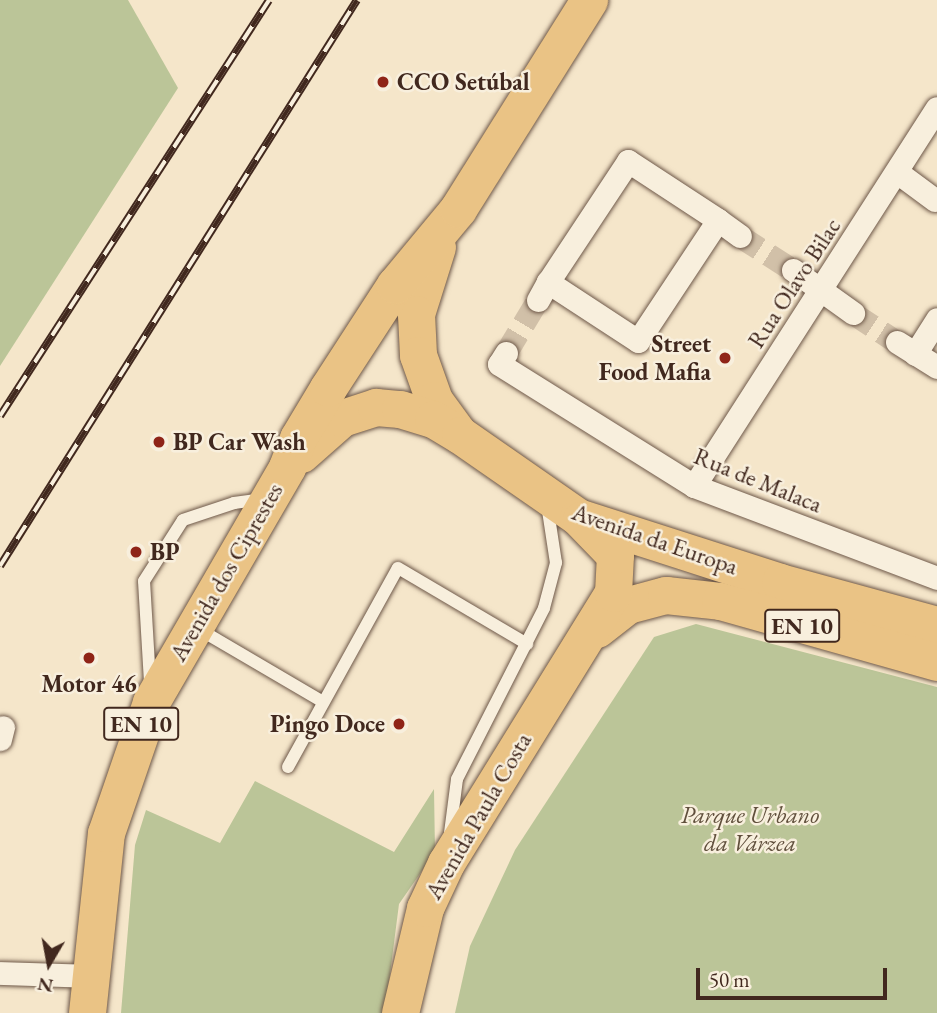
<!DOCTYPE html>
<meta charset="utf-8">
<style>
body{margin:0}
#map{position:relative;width:937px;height:1013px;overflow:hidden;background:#f5e6ca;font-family:"EB Garamond",serif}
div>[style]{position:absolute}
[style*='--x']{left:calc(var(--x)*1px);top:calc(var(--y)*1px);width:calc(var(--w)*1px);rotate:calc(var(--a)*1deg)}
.green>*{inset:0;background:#bbc598}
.street-tunnel>*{height:23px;margin-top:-11.5px;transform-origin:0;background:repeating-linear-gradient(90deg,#d1c0a8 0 23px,transparent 0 34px)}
.roads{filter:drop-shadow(0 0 2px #6e5849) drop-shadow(0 0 2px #6e5849)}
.lane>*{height:12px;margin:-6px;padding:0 6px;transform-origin:6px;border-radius:6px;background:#f8efdd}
.street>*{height:23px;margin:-11.5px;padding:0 11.5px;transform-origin:11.5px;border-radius:11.5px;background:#f8efdd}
.primary>*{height:37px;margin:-18.5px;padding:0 18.5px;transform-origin:18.5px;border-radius:18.5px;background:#eac385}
.rail>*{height:8px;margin-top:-4px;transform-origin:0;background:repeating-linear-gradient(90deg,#f8efdd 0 16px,#41281e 0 32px);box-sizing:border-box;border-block:2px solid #41281e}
.dots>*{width:19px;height:19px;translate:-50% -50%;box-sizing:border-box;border:4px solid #f8efdd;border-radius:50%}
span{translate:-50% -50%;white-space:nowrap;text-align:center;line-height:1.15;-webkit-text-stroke:5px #f8efdd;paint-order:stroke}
.shield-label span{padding:2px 5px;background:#f8efdd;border:2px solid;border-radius:5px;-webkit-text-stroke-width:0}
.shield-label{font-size:23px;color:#41281e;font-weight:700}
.poi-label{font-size:24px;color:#41281e;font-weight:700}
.left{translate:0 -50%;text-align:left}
.right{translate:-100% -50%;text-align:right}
.street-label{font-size:24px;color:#41281e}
.park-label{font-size:24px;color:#604f3c;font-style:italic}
.north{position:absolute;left:14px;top:929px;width:70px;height:70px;-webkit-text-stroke:5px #f8efdd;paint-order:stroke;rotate:190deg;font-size:19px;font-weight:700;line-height:28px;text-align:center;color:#41281e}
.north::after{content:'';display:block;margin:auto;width:24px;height:32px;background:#41281e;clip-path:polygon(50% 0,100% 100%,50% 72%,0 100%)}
.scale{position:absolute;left:696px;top:968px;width:191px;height:32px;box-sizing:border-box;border:4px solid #41281e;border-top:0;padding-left:9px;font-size:21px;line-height:24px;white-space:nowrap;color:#41281e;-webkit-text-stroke:5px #f8efdd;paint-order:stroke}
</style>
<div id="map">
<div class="green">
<i style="clip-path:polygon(0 0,128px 0,178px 88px,0 366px)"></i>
<i style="clip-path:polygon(696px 624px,937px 687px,937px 1013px,455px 1013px,470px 946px,515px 850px,654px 637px)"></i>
<i style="clip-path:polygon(255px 781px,394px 852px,434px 789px,435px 852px,399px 904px,385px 1013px,121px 1013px,135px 845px,146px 810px,220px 843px)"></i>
</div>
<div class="street-tunnel">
<i style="--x:740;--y:236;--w:63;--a:32.7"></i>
<i style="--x:853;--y:313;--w:53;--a:33.4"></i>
<i style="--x:506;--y:353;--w:62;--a:-58.9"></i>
</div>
<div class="roads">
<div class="lane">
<i style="--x:197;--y:628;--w:146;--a:30.4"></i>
<i style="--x:150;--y:682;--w:101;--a:-93.4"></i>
<i style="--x:144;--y:581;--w:72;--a:-57.4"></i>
<i style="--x:183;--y:520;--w:54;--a:-18.4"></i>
<i style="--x:234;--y:503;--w:28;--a:-8"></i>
<i style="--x:288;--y:767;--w:227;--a:-61.1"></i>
<i style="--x:398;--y:568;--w:150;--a:30.5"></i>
<i style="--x:450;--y:833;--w:54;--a:-82.6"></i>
<i style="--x:457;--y:779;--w:192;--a:-63"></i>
<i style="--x:544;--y:608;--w:47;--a:-75.1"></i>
<i style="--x:556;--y:563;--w:60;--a:-98.7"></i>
</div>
<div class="street">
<i style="--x:897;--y:172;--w:47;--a:36.4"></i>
<i style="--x:718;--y:220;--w:145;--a:123.5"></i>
<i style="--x:638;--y:341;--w:108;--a:-146.8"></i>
<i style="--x:548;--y:282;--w:145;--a:-56.5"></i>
<i style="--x:628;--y:161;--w:108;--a:33.2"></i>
<i style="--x:718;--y:220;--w:27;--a:36"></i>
<i style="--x:793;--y:270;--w:74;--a:35.6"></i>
<i style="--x:538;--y:300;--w:21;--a:-61"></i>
<i style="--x:897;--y:342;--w:47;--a:32"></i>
<i style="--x:506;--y:353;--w:13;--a:122"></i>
<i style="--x:499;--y:364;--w:230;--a:32"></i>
<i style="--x:694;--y:486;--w:260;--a:20.7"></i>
<i style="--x:915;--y:354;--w:41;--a:-57.8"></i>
<i style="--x:694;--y:486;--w:449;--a:-57.3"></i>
<i style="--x:0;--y:739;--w:12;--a:-76"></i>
<i style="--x:0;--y:973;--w:90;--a:1.9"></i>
</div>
<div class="primary">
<i style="--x:437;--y:247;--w:70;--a:107.4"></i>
<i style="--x:416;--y:314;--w:41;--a:87.2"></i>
<i style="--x:418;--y:355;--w:48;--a:70.4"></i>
<i style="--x:434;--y:400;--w:41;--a:54"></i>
<i style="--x:301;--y:454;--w:55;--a:-41.3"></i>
<i style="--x:342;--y:418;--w:36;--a:-18"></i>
<i style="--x:376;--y:407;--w:24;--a:5"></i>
<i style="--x:400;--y:409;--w:34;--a:17"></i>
<i style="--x:433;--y:419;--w:31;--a:31"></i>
<i style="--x:460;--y:435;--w:144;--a:34.8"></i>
<i style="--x:578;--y:517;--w:212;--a:17.8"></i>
<i style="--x:780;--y:582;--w:163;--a:15.3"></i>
<i style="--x:597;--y:629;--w:39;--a:-38"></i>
<i style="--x:628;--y:605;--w:39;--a:-15"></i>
<i style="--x:666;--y:595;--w:54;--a:6.3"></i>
<i style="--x:720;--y:601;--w:225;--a:15.7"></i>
<i style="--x:87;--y:1013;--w:181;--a:-84"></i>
<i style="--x:106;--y:833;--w:139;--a:-71"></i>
<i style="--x:151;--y:702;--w:272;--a:-59.9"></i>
<i style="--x:287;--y:467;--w:31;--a:-69"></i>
<i style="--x:298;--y:438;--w:58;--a:-59"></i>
<i style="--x:328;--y:388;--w:123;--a:-57"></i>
<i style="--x:395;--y:285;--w:99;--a:-50.3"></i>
<i style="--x:458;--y:209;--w:247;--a:-57.9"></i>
<i style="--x:400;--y:1013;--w:108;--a:-76.6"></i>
<i style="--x:425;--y:908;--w:50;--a:-65"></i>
<i style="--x:446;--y:863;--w:317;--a:-58.3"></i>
<i style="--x:613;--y:593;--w:38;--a:-87"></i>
<i style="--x:615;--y:555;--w:49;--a:-134.2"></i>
</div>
</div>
<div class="rail">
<i style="--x:0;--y:416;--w:495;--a:-57.1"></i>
<i style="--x:0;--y:566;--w:669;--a:-57.76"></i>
</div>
<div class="dots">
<i style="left:383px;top:82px;background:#8f2418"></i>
<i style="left:725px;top:358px;background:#8f2418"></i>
<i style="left:159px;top:442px;background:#8f2418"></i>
<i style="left:136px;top:552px;background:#8f2418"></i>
<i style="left:89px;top:658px;background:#8f2418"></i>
<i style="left:399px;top:724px;background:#8f2418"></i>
</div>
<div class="shield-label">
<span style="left:802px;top:626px">EN 10</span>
<span style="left:141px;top:724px">EN 10</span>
</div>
<div class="poi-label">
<span class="left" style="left:397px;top:82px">CCO Setúbal</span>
<span class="right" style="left:711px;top:358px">Street<br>Food Mafia</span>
<span class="left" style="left:173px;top:442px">BP Car Wash</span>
<span class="left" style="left:150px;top:552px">BP</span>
<span style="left:89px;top:684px">Motor 46</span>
<span class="right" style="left:385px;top:724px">Pingo Doce</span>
</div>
<div class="street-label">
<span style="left:794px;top:283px;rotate:-57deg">Rua Olavo Bilac</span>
<span style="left:758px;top:480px;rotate:22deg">Rua de Malaca</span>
<span style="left:655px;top:539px;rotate:19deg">Avenida da Europa</span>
<span style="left:226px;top:572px;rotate:-60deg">Avenida dos Ciprestes</span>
<span style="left:478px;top:816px;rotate:-60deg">Avenida Paula Costa</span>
</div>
<div class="park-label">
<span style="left:750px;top:829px">Parque Urbano<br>da Várzea</span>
</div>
<div class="north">N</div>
<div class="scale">50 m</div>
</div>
